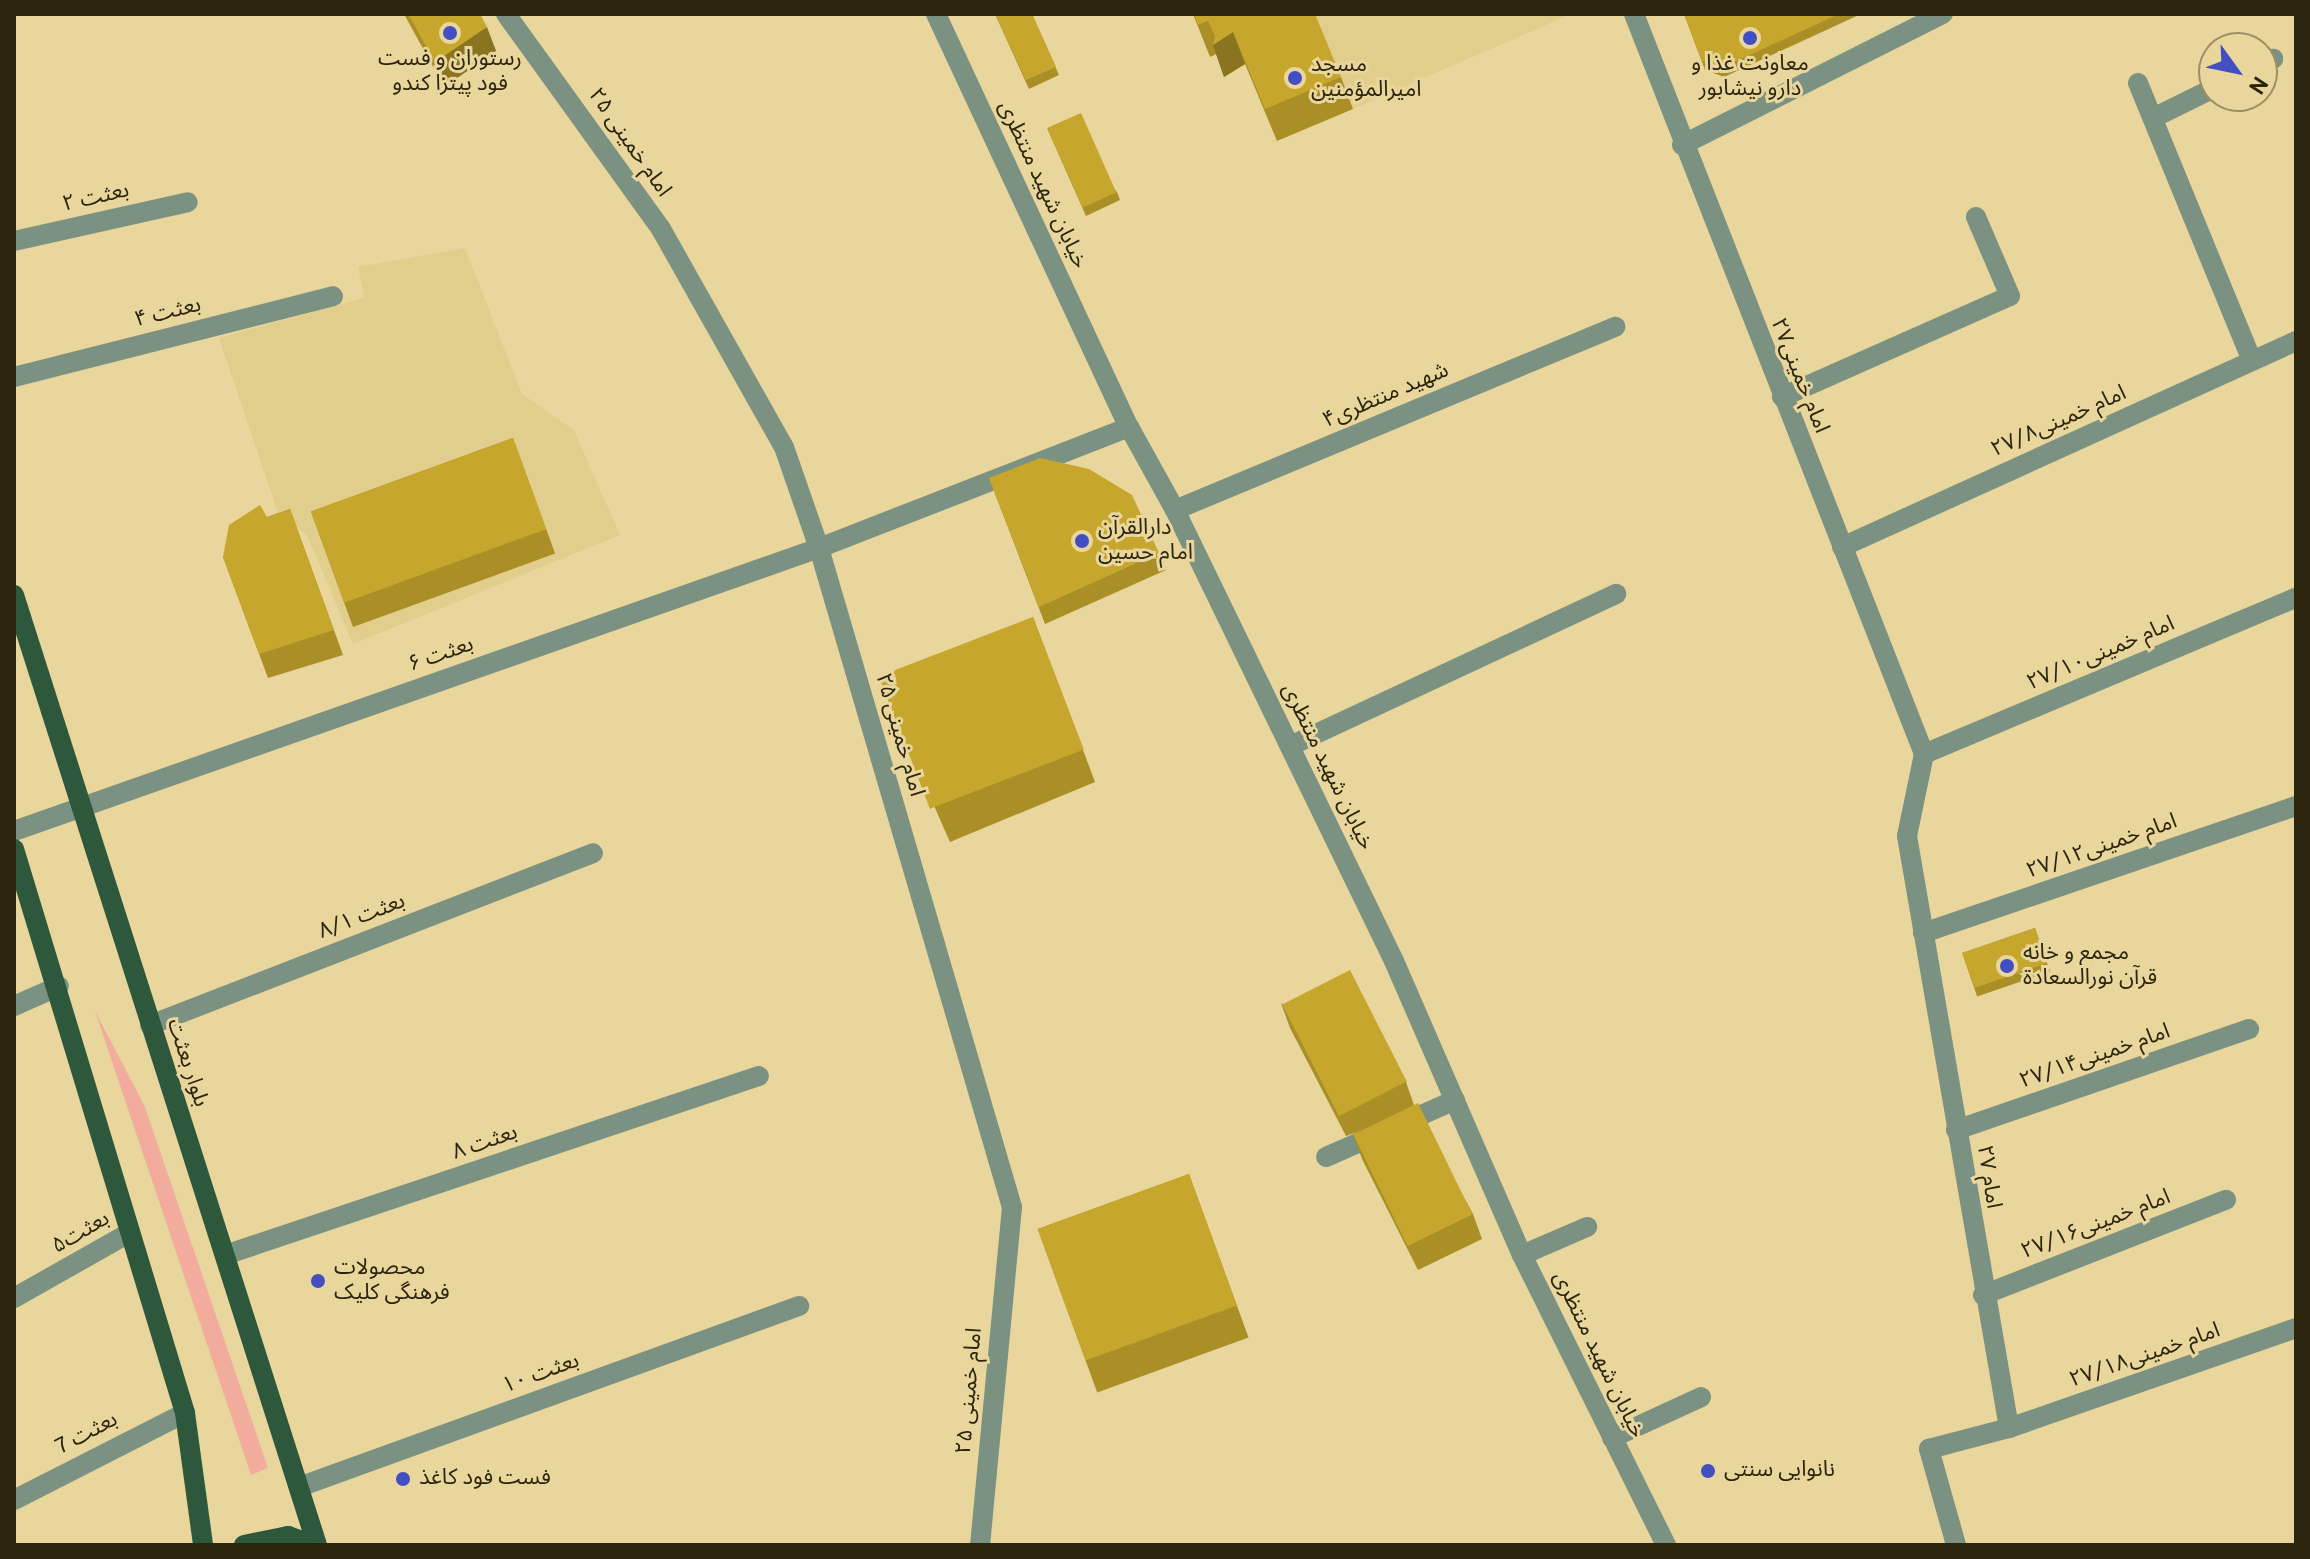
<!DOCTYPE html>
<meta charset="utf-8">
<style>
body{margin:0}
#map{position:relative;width:2310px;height:1559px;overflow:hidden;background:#e8d69c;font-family:Overpass,"Noto Sans Arabic",sans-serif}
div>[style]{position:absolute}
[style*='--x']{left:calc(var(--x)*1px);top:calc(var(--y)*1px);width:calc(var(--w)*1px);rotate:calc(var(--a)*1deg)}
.built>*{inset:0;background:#e2ce8c}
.green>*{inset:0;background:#f2ac9d}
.minor>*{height:20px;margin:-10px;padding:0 10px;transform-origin:10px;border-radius:10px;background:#7b9181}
.tertiary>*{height:20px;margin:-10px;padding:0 10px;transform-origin:10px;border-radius:10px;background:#7b9181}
.primary>*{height:20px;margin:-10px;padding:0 10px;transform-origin:10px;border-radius:10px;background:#2e583c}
.wall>*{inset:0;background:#aa8f26;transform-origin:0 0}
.shaded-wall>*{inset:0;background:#8b741f}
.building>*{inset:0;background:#c6a62c;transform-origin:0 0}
.dots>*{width:22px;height:22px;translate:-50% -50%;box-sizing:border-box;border:4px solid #e8d69c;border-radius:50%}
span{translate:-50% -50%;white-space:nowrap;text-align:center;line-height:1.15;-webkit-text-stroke:6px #e8d69c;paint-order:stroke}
.poi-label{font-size:22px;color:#2c250d}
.left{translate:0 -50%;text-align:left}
.street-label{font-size:22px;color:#2c250d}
.frame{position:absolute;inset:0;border:16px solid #2c250d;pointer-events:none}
.north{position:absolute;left:2198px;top:32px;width:80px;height:80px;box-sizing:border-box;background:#e8d69c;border:2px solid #9d8f63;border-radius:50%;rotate:123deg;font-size:22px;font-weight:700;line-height:32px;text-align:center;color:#2c250d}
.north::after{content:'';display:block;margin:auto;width:28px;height:36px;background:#424ec2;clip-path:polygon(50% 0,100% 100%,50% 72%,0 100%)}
</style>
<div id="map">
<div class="built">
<i style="clip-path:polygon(1313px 14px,1571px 14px,1353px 109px)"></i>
<i style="clip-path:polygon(465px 248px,522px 394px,574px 430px,620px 535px,353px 644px,307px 535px,278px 513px,219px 338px,364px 298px,358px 267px)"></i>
</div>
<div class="green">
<i style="clip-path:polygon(95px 1011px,145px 1107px,268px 1468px,251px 1475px)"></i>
</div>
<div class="minor">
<i style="--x:506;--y:14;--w:265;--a:54.2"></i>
<i style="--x:661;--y:229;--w:250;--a:60.6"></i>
<i style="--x:784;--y:447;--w:107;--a:70.9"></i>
<i style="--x:819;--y:548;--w:687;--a:73.68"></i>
<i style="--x:1012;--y:1207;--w:340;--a:95.4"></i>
<i style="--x:1634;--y:14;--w:795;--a:68.6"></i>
<i style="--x:2262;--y:65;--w:13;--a:-29"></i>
<i style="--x:2138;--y:83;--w:300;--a:67.7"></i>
<i style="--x:2153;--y:118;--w:68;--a:-26.2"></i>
<i style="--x:1682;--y:145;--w:292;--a:-26.7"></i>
<i style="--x:14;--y:241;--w:178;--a:-12.6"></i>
<i style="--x:14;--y:377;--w:329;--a:-14.2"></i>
<i style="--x:1782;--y:397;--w:249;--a:-23.9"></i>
<i style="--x:2010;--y:296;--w:86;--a:-113.3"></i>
<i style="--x:1175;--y:510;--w:477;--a:-22.6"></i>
<i style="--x:1842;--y:547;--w:499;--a:-24.4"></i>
<i style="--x:1290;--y:746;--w:360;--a:-25"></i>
<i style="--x:1924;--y:754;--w:84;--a:101.7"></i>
<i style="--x:1907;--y:836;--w:601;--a:80.22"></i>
<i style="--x:1924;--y:754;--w:403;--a:-22.8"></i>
<i style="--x:14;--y:831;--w:853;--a:-19.37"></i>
<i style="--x:819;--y:548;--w:333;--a:-21.3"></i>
<i style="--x:1923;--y:933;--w:394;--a:-18.8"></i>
<i style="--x:14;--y:1006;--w:49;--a:-24"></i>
<i style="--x:150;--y:1025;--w:475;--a:-21.2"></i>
<i style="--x:1956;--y:1130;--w:310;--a:-19"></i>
<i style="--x:1326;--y:1157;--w:141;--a:-23.8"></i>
<i style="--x:225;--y:1255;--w:563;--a:-18.53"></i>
<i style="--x:1522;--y:1255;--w:71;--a:-23.3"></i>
<i style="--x:1983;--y:1295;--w:261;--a:-21.4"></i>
<i style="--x:14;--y:1298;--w:132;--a:-29.5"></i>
<i style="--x:1612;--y:1438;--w:98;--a:-24.7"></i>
<i style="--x:299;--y:1487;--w:532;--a:-19.9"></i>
<i style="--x:14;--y:1500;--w:192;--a:-27"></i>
<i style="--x:1956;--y:1545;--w:100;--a:-105.7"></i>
<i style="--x:1929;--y:1449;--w:83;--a:-14.7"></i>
<i style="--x:2009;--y:1428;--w:304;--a:-19.2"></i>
</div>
<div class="tertiary">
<i style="--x:936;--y:14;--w:456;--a:65"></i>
<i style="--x:1129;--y:427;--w:95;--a:61"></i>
<i style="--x:1175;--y:510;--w:501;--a:64.1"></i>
<i style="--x:1394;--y:961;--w:321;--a:66.5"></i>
<i style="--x:1522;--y:1255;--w:324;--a:63.6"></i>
</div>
<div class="primary">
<i style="--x:14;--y:595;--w:997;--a:72.31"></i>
<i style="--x:14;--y:849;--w:589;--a:73.13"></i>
<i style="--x:185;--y:1413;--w:133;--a:82.2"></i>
<i style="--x:244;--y:1545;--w:45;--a:-11.6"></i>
<i style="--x:288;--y:1536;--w:27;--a:20"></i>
</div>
<div class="wall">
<i style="clip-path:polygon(404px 14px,480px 14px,496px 51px,444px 87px)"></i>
<i style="clip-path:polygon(995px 14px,1032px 14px,1059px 75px,1029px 89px)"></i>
<i style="clip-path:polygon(1193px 14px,1341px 77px,1353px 109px,1277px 141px,1245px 64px,1224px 77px,1216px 54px,1210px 57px)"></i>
<i style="clip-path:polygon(1684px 14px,1861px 14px,1724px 77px,1705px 70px)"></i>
<i style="clip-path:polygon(1047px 128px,1117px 192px,1120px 200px,1086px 216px)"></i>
<i style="left:513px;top:438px;width:123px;height:215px;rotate:70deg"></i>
<i style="clip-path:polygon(989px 478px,1159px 553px,1166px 570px,1045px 624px)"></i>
<i style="clip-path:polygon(290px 509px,343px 655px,268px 678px,223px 557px,267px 517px)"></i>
<i style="clip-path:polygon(1033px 617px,1095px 782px,950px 842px,894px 715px,882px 683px)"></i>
<i style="left:2035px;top:928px;width:46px;height:77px;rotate:71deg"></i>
<i style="clip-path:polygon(1281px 1003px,1406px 1082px,1414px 1105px,1473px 1214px,1482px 1239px,1418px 1270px,1362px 1159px,1353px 1134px,1362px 1130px,1346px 1136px,1290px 1028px)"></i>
<i style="left:1189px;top:1174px;width:174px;height:161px;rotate:70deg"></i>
</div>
<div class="shaded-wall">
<i style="clip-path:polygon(487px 27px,496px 51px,444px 87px,435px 62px)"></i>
<i style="clip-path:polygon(1233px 32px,1245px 64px,1224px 77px,1213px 45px)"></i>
</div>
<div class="building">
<i style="clip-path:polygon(408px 14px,480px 14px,487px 27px,435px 62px)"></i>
<i style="clip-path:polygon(995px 14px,1032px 14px,1056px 67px,1026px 80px)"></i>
<i style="clip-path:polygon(1194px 14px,1315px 14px,1341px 77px,1265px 109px,1233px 32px,1213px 45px,1215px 36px,1208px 21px,1198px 25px)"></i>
<i style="clip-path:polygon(1684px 14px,1839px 14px,1721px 68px,1702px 61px)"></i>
<i style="left:1081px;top:113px;width:87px;height:37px;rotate:66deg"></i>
<i style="left:513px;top:438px;width:97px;height:215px;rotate:70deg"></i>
<i style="clip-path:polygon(1040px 458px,1089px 469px,1132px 495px,1159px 553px,1039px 607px,989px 478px)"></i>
<i style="clip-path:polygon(260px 505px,267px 517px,290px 509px,334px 630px,259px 654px,223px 557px,229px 525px)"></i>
<i style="left:1033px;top:617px;width:142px;height:165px;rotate:69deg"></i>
<i style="left:2035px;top:928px;width:37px;height:77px;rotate:71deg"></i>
<i style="left:1350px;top:970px;width:125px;height:76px;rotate:63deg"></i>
<i style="left:1418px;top:1103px;width:124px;height:72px;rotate:64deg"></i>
<i style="left:1189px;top:1174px;width:140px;height:161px;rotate:70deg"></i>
</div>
<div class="dots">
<i style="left:450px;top:33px;background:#424ec2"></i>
<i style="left:1750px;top:38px;background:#424ec2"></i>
<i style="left:1295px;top:78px;background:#424ec2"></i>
<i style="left:1082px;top:541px;background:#424ec2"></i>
<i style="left:2007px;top:966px;background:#424ec2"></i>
<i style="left:318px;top:1281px;background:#424ec2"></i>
<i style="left:1708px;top:1471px;background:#424ec2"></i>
<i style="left:403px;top:1479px;background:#424ec2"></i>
</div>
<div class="poi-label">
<span style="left:450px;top:72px">رستوران و فست<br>فود پیتزا کندو</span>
<span style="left:1750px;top:77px">معاونت غذا و<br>دارو نیشابور</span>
<span class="left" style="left:1311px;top:78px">مسجد<br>امیرالمؤمنین</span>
<span class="left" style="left:1098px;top:541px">دارالقرآن<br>امام حسین</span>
<span class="left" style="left:2023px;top:966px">مجمع و خانه<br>قرآن نورالسعادة</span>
<span class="left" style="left:334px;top:1281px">محصولات<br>فرهنگی کلیک</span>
<span class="left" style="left:1724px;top:1471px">نانوایی سنتی</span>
<span class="left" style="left:419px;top:1479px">فست فود کاغذ</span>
</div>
<div class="street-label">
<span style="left:629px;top:143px;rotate:55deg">امام خمینی ۲۵</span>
<span style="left:1042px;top:185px;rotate:65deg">خیابان شهید منتظری</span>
<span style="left:96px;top:198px;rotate:-13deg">بعثت ۲</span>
<span style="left:168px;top:313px;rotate:-14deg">بعثت ۴</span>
<span style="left:1799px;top:376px;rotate:68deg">امام خمینی۲۷</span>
<span style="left:1386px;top:396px;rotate:-23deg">شهید منتظری۴</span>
<span style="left:2059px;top:422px;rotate:-24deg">امام خمینی۲۷/۸</span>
<span style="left:2101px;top:654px;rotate:-23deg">امام خمینی۲۷/۱۰</span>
<span style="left:441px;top:655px;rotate:-19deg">بعثت ۶</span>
<span style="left:899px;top:735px;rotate:74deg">امام خمینی ۲۵</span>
<span style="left:1327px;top:767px;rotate:64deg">خیابان شهید منتظری</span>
<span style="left:2102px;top:847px;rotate:-19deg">امام خمینی۲۷/۱۲</span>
<span style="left:362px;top:917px;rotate:-21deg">بعثت ۸/۱</span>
<span style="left:2095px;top:1057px;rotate:-19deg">امام خمینی۲۷/۱۴</span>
<span style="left:187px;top:1063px;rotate:72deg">بلوار بعثت</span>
<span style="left:485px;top:1143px;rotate:-19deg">بعثت ۸</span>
<span style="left:1988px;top:1177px;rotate:81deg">امام ۲۷</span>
<span style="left:2096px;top:1225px;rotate:-21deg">امام خمینی۲۷/۱۶</span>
<span style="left:81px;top:1233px;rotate:-30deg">بعثت۵</span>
<span style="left:1598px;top:1355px;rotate:64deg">خیابان شهید منتظری</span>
<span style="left:2145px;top:1356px;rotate:-19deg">امام خمینی۲۷/۱۸</span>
<span style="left:541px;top:1374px;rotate:-20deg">بعثت ۱۰</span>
<span style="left:970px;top:1391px;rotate:-85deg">امام خمینی ۲۵</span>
<span style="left:87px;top:1434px;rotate:-28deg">بعثت 7</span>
</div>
<div class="frame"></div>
<div class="north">N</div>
</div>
